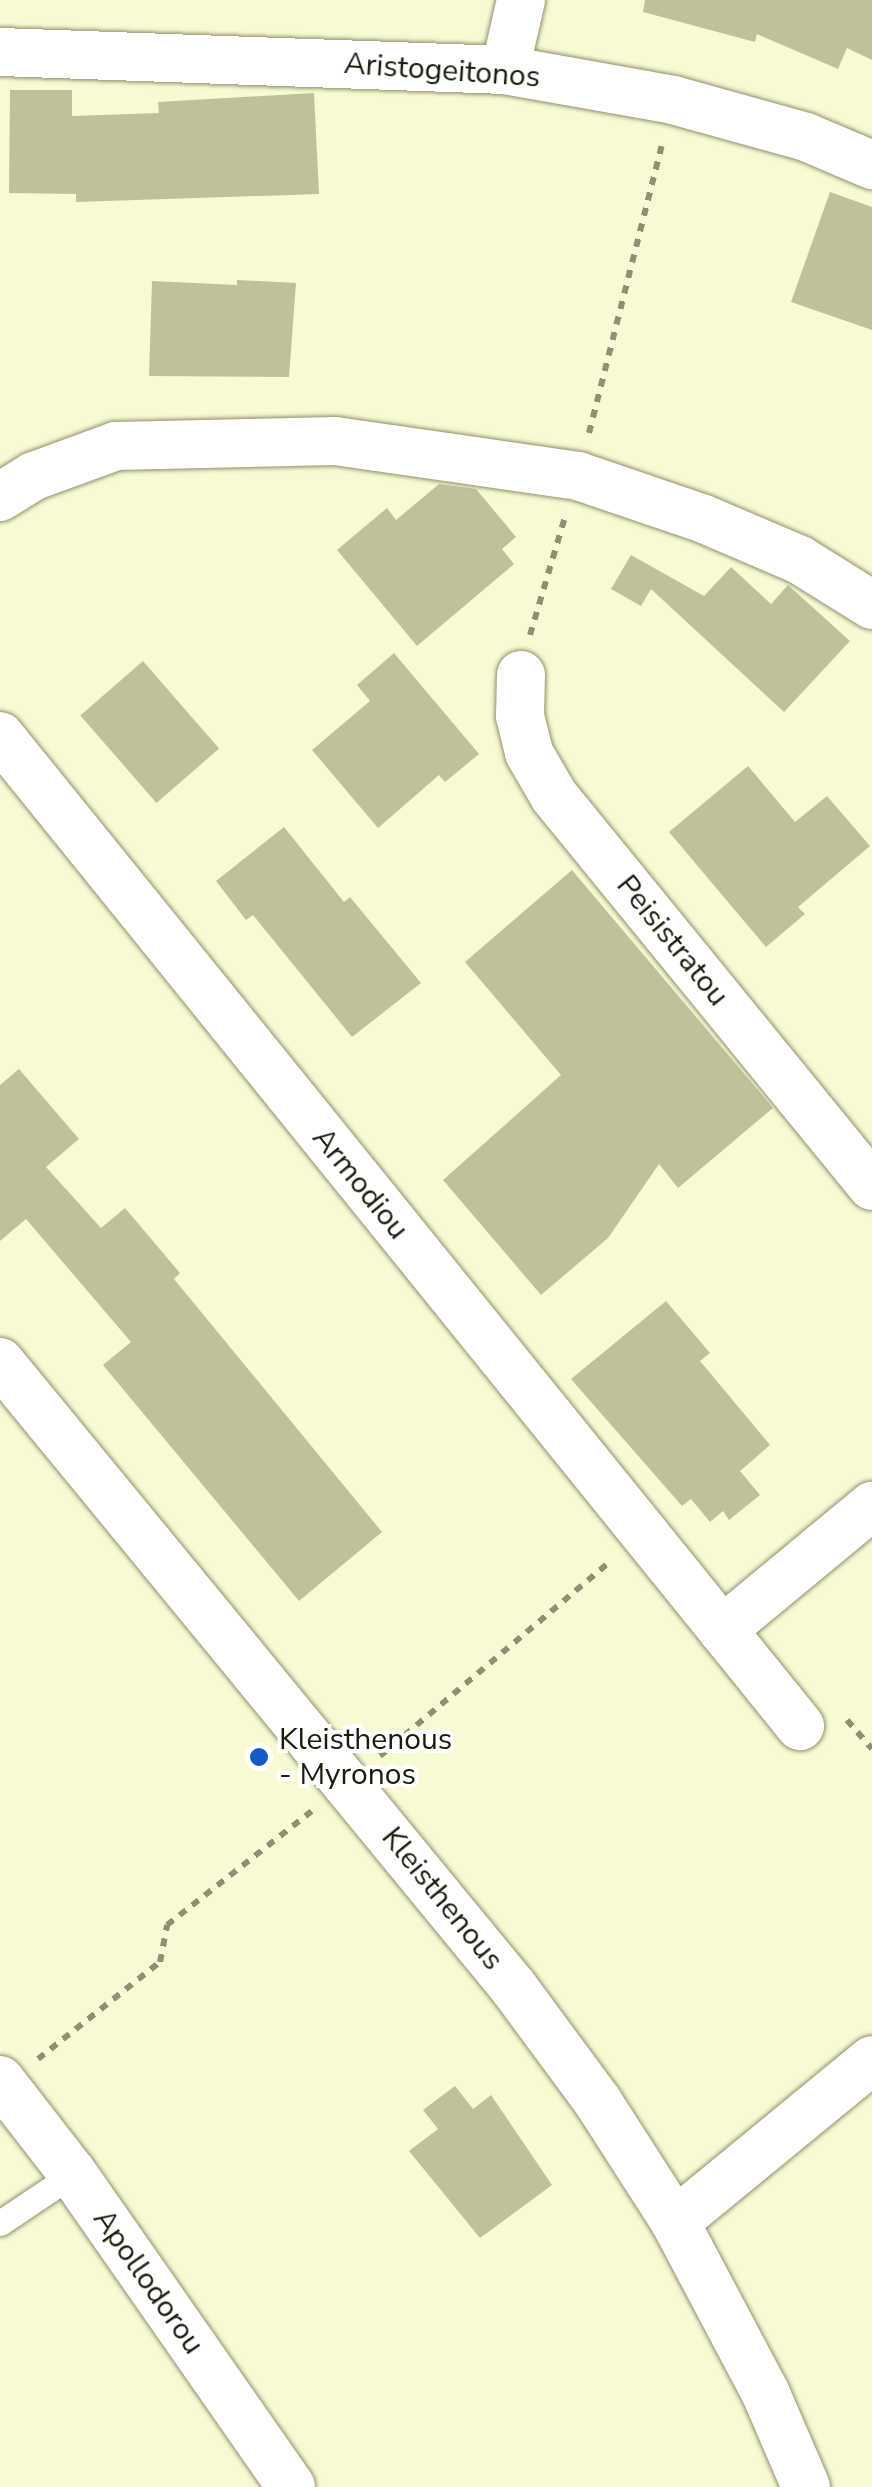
<!DOCTYPE html>
<style>
body{margin:0}
#map{position:relative;width:872px;height:2487px;overflow:hidden;background:#f9f9d3;font-family:"Nunito Sans",sans-serif}
div>[style]{position:absolute}
[style*='--x']{left:calc(var(--x)*1px);top:calc(var(--y)*1px);width:calc(var(--w)*1px);rotate:calc(var(--a)*1deg)}
.building>*{inset:0;background:#c0c09b;transform-origin:0 0}
.path>*{height:6px;margin-top:-3px;transform-origin:0;background:repeating-linear-gradient(90deg,#8f8f74 0 8px,transparent 0 16px)}
.roads{filter:drop-shadow(0 0 2px #90906d) drop-shadow(0 0 2px #90906d)}
.service>*{height:25px;margin:-12.5px;padding:0 12.5px;transform-origin:12.5px;border-radius:12.5px;background:#fff}
.minor>*{height:48px;margin:-24px;padding:0 24px;transform-origin:24px;border-radius:24px;background:#fff}
.dots>*{width:28px;height:28px;translate:-50% -50%;box-sizing:border-box;border:5px solid #fff;border-radius:50%}
span{translate:-50% -50%;white-space:nowrap;text-align:center;line-height:1.15;-webkit-text-stroke:8px #fff;paint-order:stroke}
.street-label{font-size:30px;color:#1b1b0d}
.poi-label{font-size:30px;color:#1b1b0d}
.left{translate:0 -50%;text-align:left}
</style>
<div id="map">
<div class="building">
<i style="clip-path:polygon(645px 0,872px 0,872px 60px,847px 48px,838px 69px,757px 34px,755px 42px,643px 12px)"></i>
<i style="clip-path:polygon(10px 90px,72px 90px,72px 116px,159px 113px,158px 102px,314px 93px,319px 194px,76px 202px,76px 194px,9px 193px)"></i>
<i style="clip-path:polygon(830px 192px,872px 207px,872px 330px,791px 302px)"></i>
<i style="clip-path:polygon(237px 280px,296px 283px,289px 377px,149px 376px,152px 281px,237px 285px)"></i>
<i style="clip-path:polygon(439px 484px,476px 489px,516px 537px,502px 549px,514px 564px,417px 646px,337px 550px,387px 508px,396px 520px)"></i>
<i style="clip-path:polygon(631px 555px,704px 596px,731px 567px,771px 604px,788px 585px,850px 641px,784px 712px,651px 589px,641px 606px,611px 589px)"></i>
<i style="clip-path:polygon(394px 653px,479px 754px,445px 782px,439px 775px,378px 828px,312px 750px,370px 701px,357px 685px)"></i>
<i style="left:143px;top:661px;width:116px;height:83px;rotate:49deg"></i>
<i style="clip-path:polygon(748px 766px,795px 822px,827px 796px,870px 846px,798px 907px,805px 914px,766px 947px,669px 832px)"></i>
<i style="clip-path:polygon(284px 827px,344px 902px,350px 897px,421px 983px,352px 1037px,253px 915px,246px 920px,216px 881px)"></i>
<i style="clip-path:polygon(572px 870px,773px 1108px,678px 1188px,659px 1164px,608px 1238px,541px 1295px,443px 1180px,561px 1075px,465px 962px)"></i>
<i style="clip-path:polygon(19px 1069px,79px 1139px,46px 1167px,101px 1228px,125px 1208px,180px 1273px,174px 1279px,382px 1532px,299px 1601px,103px 1365px,131px 1342px,26px 1219px,0 1241px,0 1085px)"></i>
<i style="clip-path:polygon(666px 1301px,710px 1353px,700px 1361px,770px 1445px,740px 1471px,760px 1495px,729px 1520px,723px 1511px,710px 1522px,691px 1499px,682px 1506px,571px 1379px)"></i>
<i style="clip-path:polygon(455px 2086px,473px 2109px,491px 2095px,552px 2185px,480px 2238px,409px 2151px,438px 2129px,423px 2110px)"></i>
</div>
<div class="path">
<i style="--x:589;--y:433;--w:297;--a:-75.8"></i>
<i style="--x:530;--y:635;--w:123;--a:-73.5"></i>
<i style="--x:847;--y:1720;--w:38;--a:49"></i>
<i style="--x:380;--y:1756;--w:302;--a:-40.2"></i>
<i style="--x:38;--y:2059;--w:156;--a:-38.5"></i>
<i style="--x:160;--y:1962;--w:38;--a:-79"></i>
<i style="--x:167;--y:1925;--w:184;--a:-38.2"></i>
</div>
<div class="roads">
<div class="service">
<i style="--x:0;--y:2223;--w:88;--a:-33.9"></i>
</div>
<div class="minor">
<i style="--x:0;--y:52;--w:505;--a:2.04"></i>
<i style="--x:505;--y:70;--w:171;--a:10.1"></i>
<i style="--x:673;--y:100;--w:138;--a:15.5"></i>
<i style="--x:806;--y:137;--w:72;--a:23"></i>
<i style="--x:505;--y:70;--w:72;--a:-77.1"></i>
<i style="--x:0;--y:497;--w:40;--a:-32"></i>
<i style="--x:34;--y:476;--w:87;--a:-20.1"></i>
<i style="--x:116;--y:446;--w:219;--a:-1.3"></i>
<i style="--x:335;--y:441;--w:246;--a:8.2"></i>
<i style="--x:578;--y:476;--w:133;--a:18.8"></i>
<i style="--x:704;--y:519;--w:104;--a:23.1"></i>
<i style="--x:800;--y:560;--w:85;--a:32"></i>
<i style="--x:521;--y:675;--w:41;--a:91.4"></i>
<i style="--x:520;--y:716;--w:38;--a:76"></i>
<i style="--x:529;--y:753;--w:50;--a:59.8"></i>
<i style="--x:554;--y:796;--w:503;--a:50.81"></i>
<i style="--x:0;--y:736;--w:1273;--a:51.06"></i>
<i style="--x:0;--y:1362;--w:810;--a:50.61"></i>
<i style="--x:514;--y:1988;--w:142;--a:53.6"></i>
<i style="--x:598;--y:2102;--w:143;--a:57.3"></i>
<i style="--x:675;--y:2222;--w:195;--a:62.1"></i>
<i style="--x:766;--y:2394;--w:101;--a:66.7"></i>
<i style="--x:722;--y:1630;--w:195;--a:-39.6"></i>
<i style="--x:0;--y:2080;--w:119;--a:52.2"></i>
<i style="--x:73;--y:2174;--w:381;--a:55.1"></i>
<i style="--x:675;--y:2222;--w:255;--a:-39.4"></i>
</div>
</div>
<div class="dots">
<i style="left:259px;top:1757px;background:#185ac5"></i>
</div>
<div class="street-label">
<span style="left:442px;top:71px;rotate:4deg">Aristogeitonos</span>
<span style="left:672px;top:941px;rotate:51deg">Peisistratou</span>
<span style="left:360px;top:1184px;rotate:51deg">Armodiou</span>
<span style="left:442px;top:1899px;rotate:51deg">Kleisthenous</span>
<span style="left:148px;top:2282px;rotate:55deg">Apollodorou</span>
</div>
<div class="poi-label">
<span class="left" style="left:279px;top:1757px">Kleisthenous<br>- Myronos</span>
</div>
</div>
